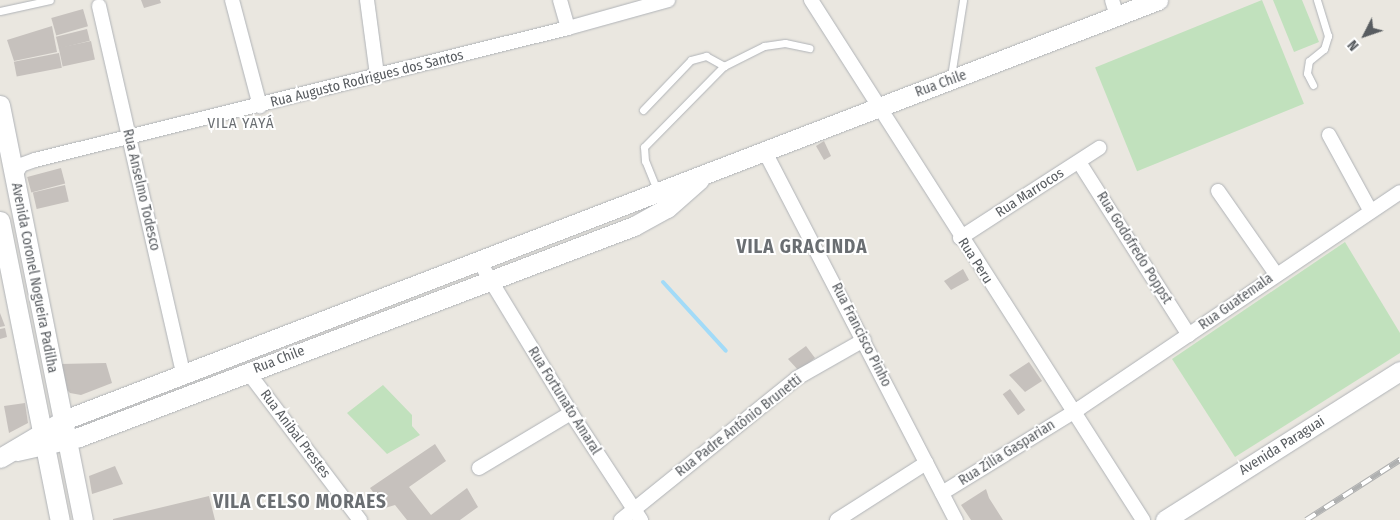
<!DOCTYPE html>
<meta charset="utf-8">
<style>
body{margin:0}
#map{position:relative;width:1400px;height:520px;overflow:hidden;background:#eae7e0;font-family:"Fira Sans Condensed",sans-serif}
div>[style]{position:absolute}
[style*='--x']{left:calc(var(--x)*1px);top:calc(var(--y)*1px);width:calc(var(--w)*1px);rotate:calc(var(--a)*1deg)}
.green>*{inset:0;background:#c1e1bd;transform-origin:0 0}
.stream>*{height:4px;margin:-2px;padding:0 2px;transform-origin:2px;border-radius:2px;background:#a2dbf8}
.building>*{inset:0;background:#c6c1bd;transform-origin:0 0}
.roads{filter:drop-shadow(0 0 1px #b0b3b7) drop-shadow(0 0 1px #b0b3b7)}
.lane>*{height:7px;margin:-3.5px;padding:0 3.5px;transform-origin:3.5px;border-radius:3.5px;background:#fff}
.street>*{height:14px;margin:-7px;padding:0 7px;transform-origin:7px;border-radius:7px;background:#fff}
.secondary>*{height:19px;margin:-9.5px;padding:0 9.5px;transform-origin:9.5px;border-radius:9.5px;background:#fff}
.rail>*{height:5.5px;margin-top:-2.75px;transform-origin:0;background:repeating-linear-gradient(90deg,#fff 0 11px,#afb0b0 0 22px);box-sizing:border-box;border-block:1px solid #afb0b0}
span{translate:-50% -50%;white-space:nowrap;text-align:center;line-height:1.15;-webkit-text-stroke:4px #fff;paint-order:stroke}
.street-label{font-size:14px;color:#585c60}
.neighbourhood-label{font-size:15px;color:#6a6e72;letter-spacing:1px}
.district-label{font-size:19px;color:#6a6e72;font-weight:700;letter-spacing:1px}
.north{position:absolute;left:1340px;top:10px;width:50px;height:50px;-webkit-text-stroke:4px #fff;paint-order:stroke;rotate:229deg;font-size:14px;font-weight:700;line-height:20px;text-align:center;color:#585c60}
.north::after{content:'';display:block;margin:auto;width:18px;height:22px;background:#585c60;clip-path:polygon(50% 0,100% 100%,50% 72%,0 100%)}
</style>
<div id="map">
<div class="green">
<i style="left:1262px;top:0;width:112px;height:180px;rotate:68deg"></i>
<i style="clip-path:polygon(1273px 0,1302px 0,1319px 42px,1294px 52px)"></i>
<i style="clip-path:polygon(1345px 242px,1400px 333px,1400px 353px,1235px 457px,1172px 359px)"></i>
<i style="clip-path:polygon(383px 385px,412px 415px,412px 426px,420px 435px,387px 454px,347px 413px)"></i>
</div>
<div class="stream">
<i style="--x:663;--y:282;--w:93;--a:47.6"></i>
</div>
<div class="building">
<i style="clip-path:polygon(141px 0,160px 0,161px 3px,144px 8px)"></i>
<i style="left:83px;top:9px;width:18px;height:33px;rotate:74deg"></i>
<i style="clip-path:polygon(52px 26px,57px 52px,14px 61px,7px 40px)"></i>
<i style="left:87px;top:29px;width:12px;height:32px;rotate:76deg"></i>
<i style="left:91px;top:41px;width:19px;height:33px;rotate:78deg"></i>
<i style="left:59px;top:53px;width:15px;height:46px;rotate:79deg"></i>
<i style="clip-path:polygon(824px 141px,831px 156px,824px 160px,816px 146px)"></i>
<i style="left:61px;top:168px;width:16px;height:35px;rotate:75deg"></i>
<i style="left:65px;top:185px;width:17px;height:33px;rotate:77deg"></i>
<i style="clip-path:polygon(963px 269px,969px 280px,951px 290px,944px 281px)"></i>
<i style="clip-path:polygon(0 313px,5px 326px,0 327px)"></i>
<i style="clip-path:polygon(5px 328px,7px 337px,0 339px,0 329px)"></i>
<i style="clip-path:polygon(806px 346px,815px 358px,799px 371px,788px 359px)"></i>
<i style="clip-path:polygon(1029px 362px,1042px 381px,1025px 392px,1009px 375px)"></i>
<i style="clip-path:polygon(106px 363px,112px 383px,81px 395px,70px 393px,62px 385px,60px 364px)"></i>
<i style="left:1010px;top:389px;width:26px;height:9px;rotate:54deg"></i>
<i style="clip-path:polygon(25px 403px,28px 423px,9px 433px,4px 406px)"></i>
<i style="clip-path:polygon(435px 444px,446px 461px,409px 487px,431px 515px,467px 488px,478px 507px,460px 520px,407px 520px,395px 505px,385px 508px,370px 488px)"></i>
<i style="clip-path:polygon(115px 466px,123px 484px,92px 494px,89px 476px)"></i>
<i style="clip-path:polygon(986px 489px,989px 498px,1003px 520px,971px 520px,961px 505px)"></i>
<i style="clip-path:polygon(209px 496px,215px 520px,113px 520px,113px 519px)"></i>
</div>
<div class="roads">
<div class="lane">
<i style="--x:0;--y:11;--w:51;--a:-12.4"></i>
<i style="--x:951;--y:76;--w:77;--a:-81"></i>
<i style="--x:1313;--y:85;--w:13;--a:-117"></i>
<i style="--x:1307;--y:73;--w:12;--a:-81"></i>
<i style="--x:1309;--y:61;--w:19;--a:-39"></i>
<i style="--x:1324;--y:49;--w:14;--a:-73"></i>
<i style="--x:1328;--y:36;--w:38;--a:-107"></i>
<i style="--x:643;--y:110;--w:69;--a:-46.2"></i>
<i style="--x:691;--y:60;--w:16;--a:-15"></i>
<i style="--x:706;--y:56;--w:21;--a:29"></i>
<i style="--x:657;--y:190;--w:31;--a:-112"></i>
<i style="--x:645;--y:161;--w:14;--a:-94"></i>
<i style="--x:644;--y:147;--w:114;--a:-45.4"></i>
<i style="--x:724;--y:66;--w:45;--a:-26.6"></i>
<i style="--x:764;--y:46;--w:21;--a:-8"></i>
<i style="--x:785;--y:43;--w:25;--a:12"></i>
</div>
<div class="street">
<i style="--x:232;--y:0;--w:110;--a:75.2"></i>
<i style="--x:367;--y:0;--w:76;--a:82.4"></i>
<i style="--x:560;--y:0;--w:29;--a:74"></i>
<i style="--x:811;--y:0;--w:617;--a:57.44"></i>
<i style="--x:1112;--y:0;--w:17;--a:73"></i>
<i style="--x:99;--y:6;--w:377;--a:77.1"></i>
<i style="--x:1329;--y:135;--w:85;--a:61.3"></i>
<i style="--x:764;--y:150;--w:417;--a:62.6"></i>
<i style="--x:1079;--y:162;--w:205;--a:57.6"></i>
<i style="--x:14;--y:177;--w:14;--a:-60"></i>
<i style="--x:21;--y:165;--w:15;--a:-20"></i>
<i style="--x:35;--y:160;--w:549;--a:-13.91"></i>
<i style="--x:568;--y:28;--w:104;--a:-15.6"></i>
<i style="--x:1218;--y:191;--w:101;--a:55.1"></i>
<i style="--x:960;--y:238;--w:166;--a:-32.9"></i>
<i style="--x:479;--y:261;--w:178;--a:58.8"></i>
<i style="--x:571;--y:413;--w:128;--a:56.8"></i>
<i style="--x:248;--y:372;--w:186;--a:52.9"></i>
<i style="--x:479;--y:468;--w:107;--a:-30.9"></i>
<i style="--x:942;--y:493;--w:162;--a:-31.6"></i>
<i style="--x:1080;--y:408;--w:386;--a:-34"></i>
<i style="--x:621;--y:520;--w:226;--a:-38.9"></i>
<i style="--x:797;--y:378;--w:77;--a:-29.6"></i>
<i style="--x:837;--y:520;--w:106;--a:-32.6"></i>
</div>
<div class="secondary">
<i style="--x:0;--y:105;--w:423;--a:78.7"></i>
<i style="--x:0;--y:221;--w:305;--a:78.7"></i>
<i style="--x:17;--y:451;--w:64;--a:-12.7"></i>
<i style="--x:79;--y:437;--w:594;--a:-20.82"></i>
<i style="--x:634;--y:226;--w:38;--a:-29"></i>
<i style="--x:667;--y:208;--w:43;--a:-41.2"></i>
<i style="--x:0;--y:458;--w:74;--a:-30.7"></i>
<i style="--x:64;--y:420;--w:1172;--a:-21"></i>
<i style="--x:1165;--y:520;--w:278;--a:-32.4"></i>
</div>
</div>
<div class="rail">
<i style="--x:1306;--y:520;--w:112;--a:-32.6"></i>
</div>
<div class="street-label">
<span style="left:367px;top:79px;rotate:-14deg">Rua Augusto Rodrigues dos Santos</span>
<span style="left:941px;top:84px;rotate:-20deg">Rua Chile</span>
<span style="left:141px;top:190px;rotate:77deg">Rua Anselmo Todesco</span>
<span style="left:1030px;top:193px;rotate:-33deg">Rua Marrocos</span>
<span style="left:1134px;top:248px;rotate:58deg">Rua Godofredo Poppst</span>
<span style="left:975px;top:261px;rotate:57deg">Rua Peru</span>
<span style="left:34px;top:278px;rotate:79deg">Avenida Coronel Nogueira Padilha</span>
<span style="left:1236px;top:302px;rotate:-35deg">Rua Guatemala</span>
<span style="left:861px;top:335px;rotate:63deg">Rua Francisco Pinho</span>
<span style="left:279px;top:360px;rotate:-21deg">Rua Chile</span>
<span style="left:564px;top:401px;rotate:58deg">Rua Fortunato Amaral</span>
<span style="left:739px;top:426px;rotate:-38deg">Rua Padre Antônio Brunetti</span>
<span style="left:295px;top:434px;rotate:53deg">Rua Anibal Prestes</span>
<span style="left:1282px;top:446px;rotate:-32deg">Avenida Paraguai</span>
<span style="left:1007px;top:453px;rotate:-32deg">Rua Zília Gasparian</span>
</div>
<div class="neighbourhood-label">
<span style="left:241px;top:124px">VILA YAYÁ</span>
</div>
<div class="district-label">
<span style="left:802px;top:247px">VILA GRACINDA</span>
<span style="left:300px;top:502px">VILA CELSO MORAES</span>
</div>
<div class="north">N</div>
</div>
